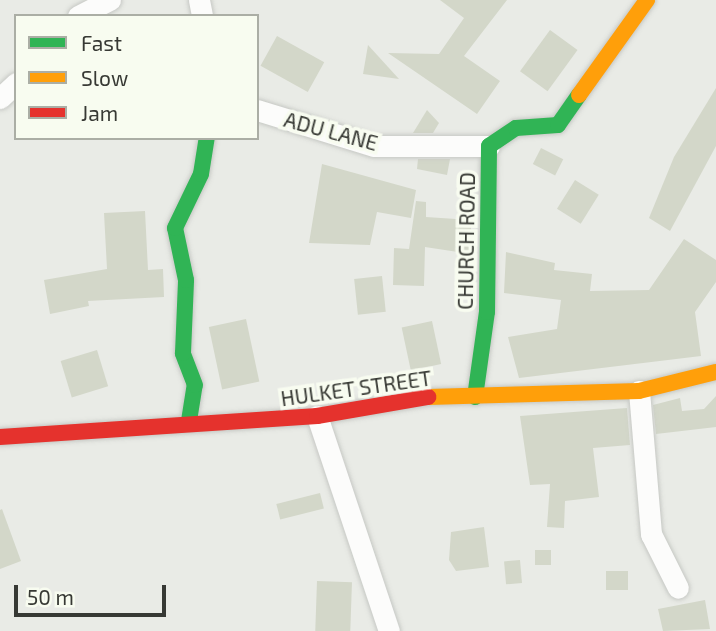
<!DOCTYPE html>
<style>
body{margin:0}
#map{position:relative;width:716px;height:631px;overflow:hidden;background:#e9ebe6;font-family:"Exo 2",sans-serif}
div>[style]{position:absolute}
[style*='--x']{left:calc(var(--x)*1px);top:calc(var(--y)*1px);width:calc(var(--w)*1px);rotate:calc(var(--a)*1deg)}
.building>*{inset:0;background:#d3d7c9;transform-origin:0 0}
.roads{filter:drop-shadow(0 0 2px #c6c8c4) drop-shadow(0 0 2px #c6c8c4)}
.street>*{height:21px;margin:-10.5px;padding:0 10.5px;transform-origin:10.5px;border-radius:10.5px;background:#fcfcfb}
.fast>*{height:16px;margin:-8px;padding:0 8px;transform-origin:8px;border-radius:8px;background:#30b455}
.slow>*{height:16px;margin:-8px;padding:0 8px;transform-origin:8px;border-radius:8px;background:#ff9f0a}
.jam>*{height:16px;margin:-8px;padding:0 8px;transform-origin:8px;border-radius:8px;background:#e5322d}
span{translate:-50% -50%;white-space:nowrap;text-align:center;line-height:1.15;-webkit-text-stroke:7px #f8fcf0;paint-order:stroke}
.street-label{font-size:21px;color:#373934}
.legend{position:absolute;left:14px;top:14px;width:245px;height:126px;box-sizing:border-box;background:#f8fcf0;border:2px solid #abaea5;margin:0;padding:9px 12px;list-style:none;font-size:21px;color:#373934}
.legend li{display:flex;align-items:center;gap:14px;height:35px}
.legend b{width:35px;border:2px solid #abaea5}
.scale{position:absolute;left:14px;top:585px;width:152px;height:32px;box-sizing:border-box;border:4px solid #373934;border-top:0;padding-left:9px;font-size:21px;line-height:24px;white-space:nowrap;color:#373934;-webkit-text-stroke:5px #f8fcf0;paint-order:stroke}
</style>
<div id="map">
<div class="building">
<i style="clip-path:polygon(440px 0,507px 0,464px 56px,500px 81px,477px 114px,388px 53px,439px 54px,464px 18px)"></i>
<i style="left:550px;top:30px;width:34px;height:51px;rotate:36deg"></i>
<i style="left:277px;top:36px;width:54px;height:34px;rotate:29deg"></i>
<i style="clip-path:polygon(368px 45px,399px 79px,363px 74px)"></i>
<i style="clip-path:polygon(716px 88px,716px 146px,670px 231px,649px 218px,674px 157px)"></i>
<i style="clip-path:polygon(427px 110px,439px 123px,433px 133px,413px 133px)"></i>
<i style="left:541px;top:148px;width:25px;height:18px;rotate:27deg"></i>
<i style="clip-path:polygon(418px 159px,450px 159px,447px 175px,417px 169px)"></i>
<i style="clip-path:polygon(322px 164px,416px 190px,411px 218px,377px 212px,370px 245px,309px 243px)"></i>
<i style="left:575px;top:180px;width:28px;height:34px;rotate:32deg"></i>
<i style="clip-path:polygon(416px 201px,426px 202px,426px 217px,471px 220px,471px 254px,425px 247px,424px 286px,393px 285px,394px 248px,409px 249px)"></i>
<i style="clip-path:polygon(145px 211px,148px 270px,163px 269px,164px 297px,88px 301px,89px 306px,50px 314px,44px 280px,107px 269px,104px 213px)"></i>
<i style="clip-path:polygon(684px 239px,716px 260px,716px 282px,695px 312px,701px 356px,519px 378px,508px 337px,557px 329px,561px 300px,504px 293px,506px 252px,555px 263px,554px 270px,592px 274px,590px 291px,649px 290px)"></i>
<i style="left:382px;top:276px;width:36px;height:28px;rotate:84deg"></i>
<i style="left:246px;top:319px;width:64px;height:38px;rotate:78deg"></i>
<i style="left:432px;top:321px;width:44px;height:31px;rotate:78deg"></i>
<i style="left:97px;top:350px;width:38px;height:38px;rotate:73deg"></i>
<i style="clip-path:polygon(716px 396px,716px 427px,656px 434px,653px 405px,680px 398px,682px 411px,704px 409px)"></i>
<i style="clip-path:polygon(627px 408px,630px 445px,593px 448px,599px 497px,565px 501px,564px 528px,547px 527px,550px 484px,530px 485px,520px 416px)"></i>
<i style="left:320px;top:493px;width:16px;height:45px;rotate:76deg"></i>
<i style="clip-path:polygon(2px 509px,21px 561px,0 569px,0 510px)"></i>
<i style="clip-path:polygon(484px 527px,489px 567px,456px 571px,449px 560px,451px 532px)"></i>
<i style="left:535px;top:550px;width:16px;height:15px"></i>
<i style="left:520px;top:560px;width:23px;height:16px;rotate:85deg"></i>
<i style="left:628px;top:571px;width:19px;height:22px;rotate:90deg"></i>
<i style="left:317px;top:581px;width:35px;height:50px;rotate:2deg"></i>
<i style="clip-path:polygon(705px 600px,710px 629px,663px 631px,658px 609px)"></i>
</div>
<div class="roads">
<div class="street">
<i style="--x:199;--y:0;--w:16;--a:79"></i>
<i style="--x:78;--y:16;--w:36;--a:-27"></i>
<i style="--x:0;--y:98;--w:22;--a:-43"></i>
<i style="--x:257;--y:110;--w:122;--a:17.1"></i>
<i style="--x:374;--y:146;--w:115;--a:0"></i>
<i style="--x:639;--y:391;--w:144;--a:85.2"></i>
<i style="--x:651;--y:534;--w:60;--a:63.4"></i>
<i style="--x:317;--y:416;--w:227;--a:71.5"></i>
</div>
<div class="fast">
<i style="--x:475;--y:397;--w:86;--a:-82"></i>
<i style="--x:487;--y:312;--w:166;--a:-89.3"></i>
<i style="--x:489;--y:146;--w:32;--a:-34"></i>
<i style="--x:516;--y:128;--w:42;--a:-4.1"></i>
<i style="--x:558;--y:125;--w:37;--a:-55"></i>
<i style="--x:189;--y:421;--w:36;--a:-81"></i>
<i style="--x:195;--y:385;--w:34;--a:-111"></i>
<i style="--x:183;--y:353;--w:73;--a:-87.6"></i>
<i style="--x:186;--y:280;--w:53;--a:-101.9"></i>
<i style="--x:175;--y:228;--w:60;--a:-64.3"></i>
<i style="--x:201;--y:174;--w:36;--a:-81"></i>
</div>
<div class="slow">
<i style="--x:579;--y:95;--w:117;--a:-54.4"></i>
<i style="--x:428;--y:397;--w:211;--a:-1.6"></i>
<i style="--x:639;--y:391;--w:79;--a:-13.9"></i>
</div>
<div class="jam">
<i style="--x:0;--y:437;--w:318;--a:-3.8"></i>
<i style="--x:317;--y:416;--w:113;--a:-9.7"></i>
</div>
</div>
<div class="street-label">
<span style="left:331px;top:131px;rotate:15deg">ADU LANE</span>
<span style="left:466px;top:241px;rotate:-89deg">CHURCH ROAD</span>
<span style="left:356px;top:388px;rotate:-8deg">HULKET STREET</span>
</div>
<ul class="legend">
<li><b style="height:9px;background:#30b455"></b>Fast</li>
<li><b style="height:9px;background:#ff9f0a"></b>Slow</li>
<li><b style="height:9px;background:#e5322d"></b>Jam</li>
</ul>
<div class="scale">50 m</div>
</div>
